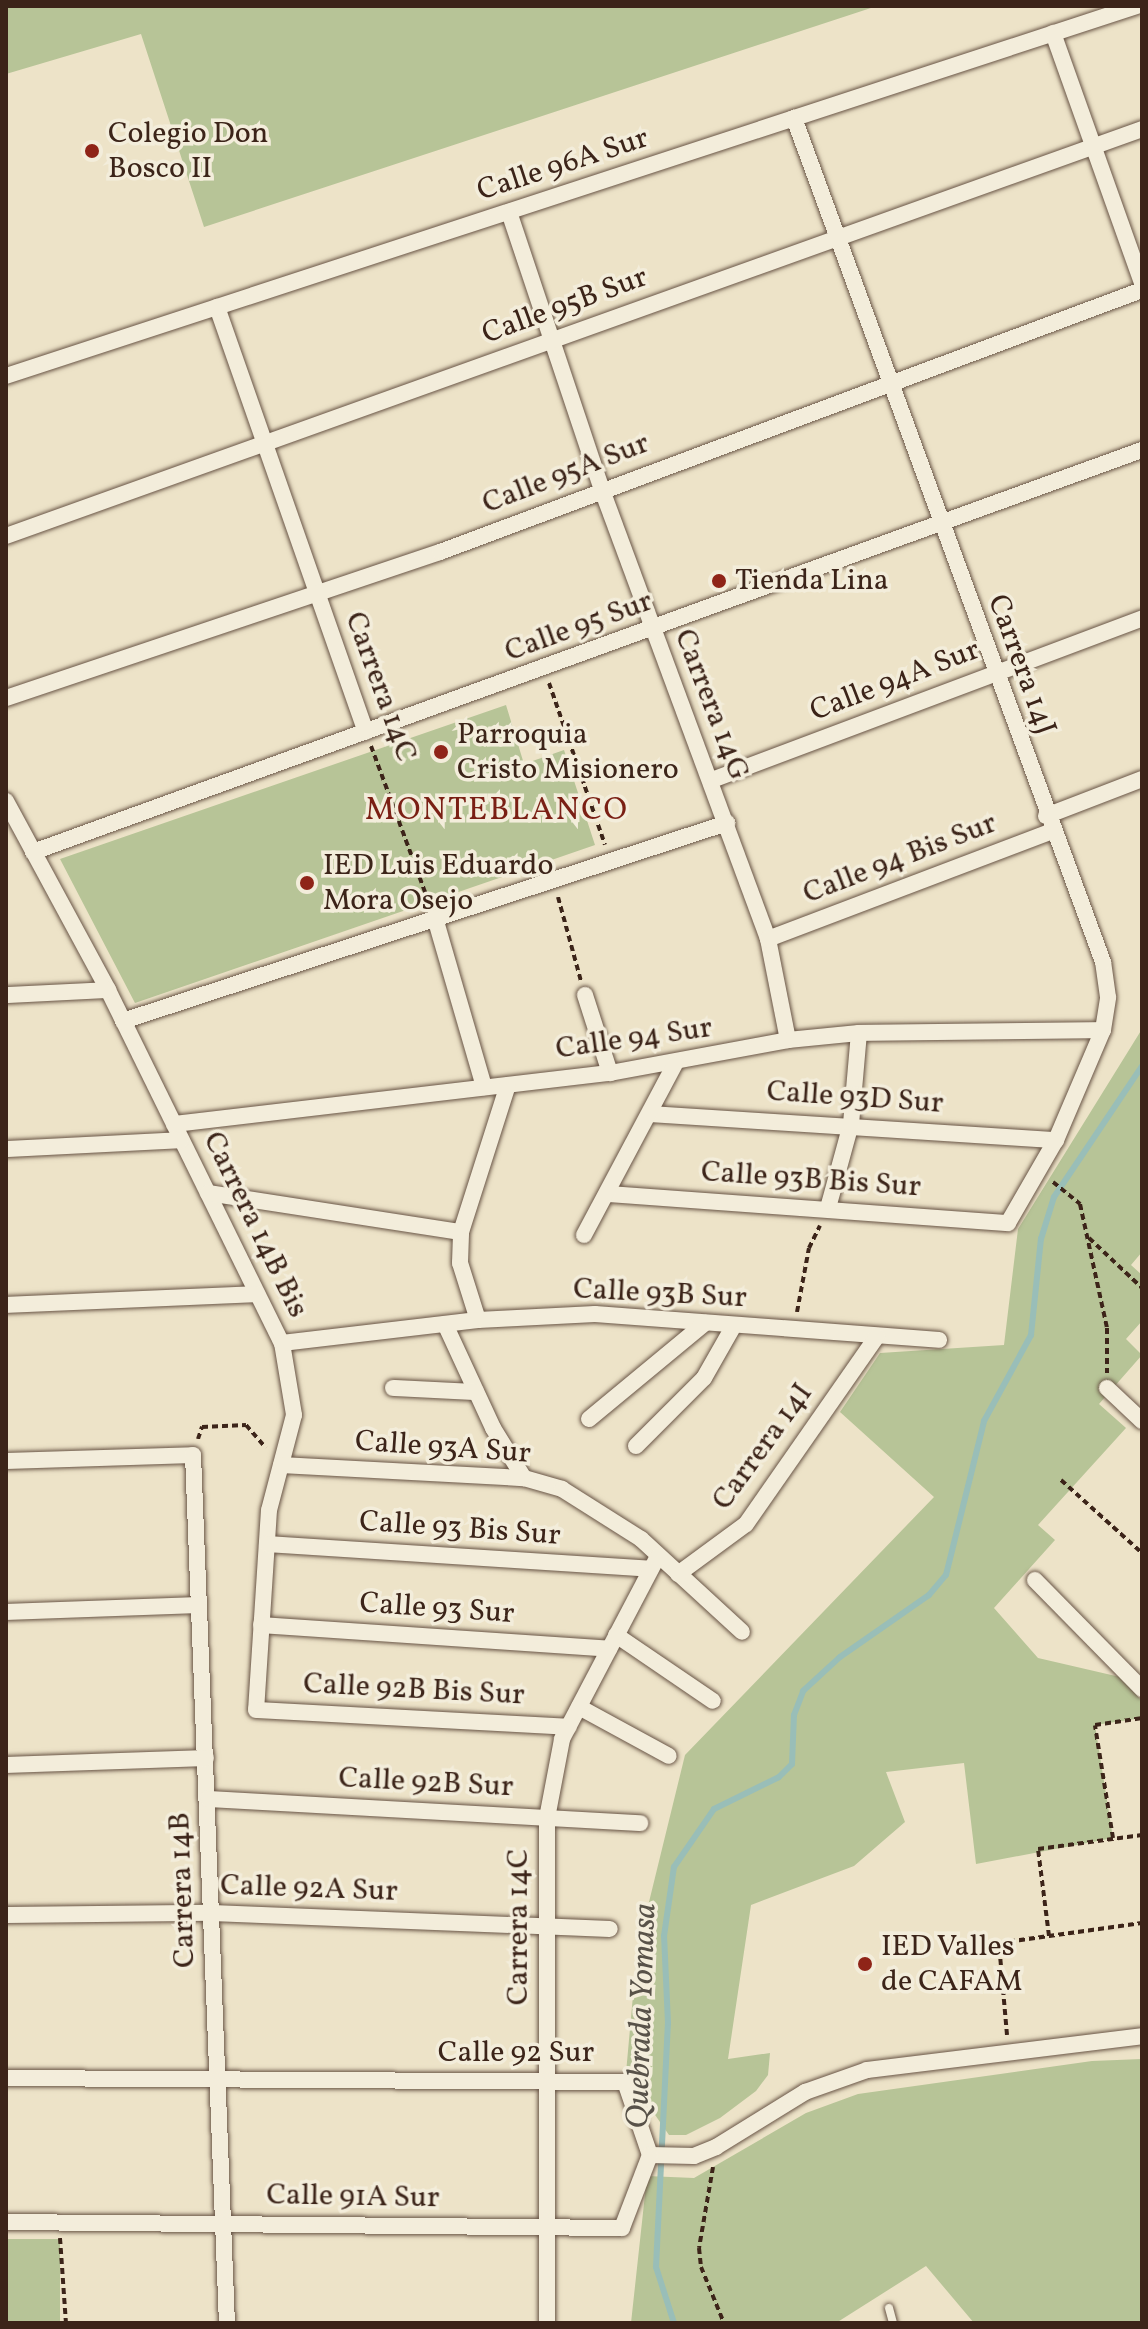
<!DOCTYPE html>
<style>
body{margin:0}
#map{position:relative;width:1148px;height:2329px;overflow:hidden;background:#ede3c8;font-family:Vollkorn,serif}
div>[style]{position:absolute}
[style*='--x']{left:calc(var(--x)*1px);top:calc(var(--y)*1px);width:calc(var(--w)*1px);rotate:calc(var(--a)*1deg)}
.green>*{inset:0;background:#b7c497;transform-origin:0 0}
.stream>*{height:6px;margin:-3px;padding:0 3px;transform-origin:3px;border-radius:3px;background:#99beb8}
.path>*{height:4px;margin-top:-2px;transform-origin:0;background:repeating-linear-gradient(90deg,#3c2419 0 6px,transparent 0 10px)}
.roads{filter:drop-shadow(0 0 2px #685445) drop-shadow(0 0 2px #685445)}
.lane>*{height:8px;margin:-4px;padding:0 4px;transform-origin:4px;border-radius:4px;background:#f3eddb}
.street>*{height:16px;margin:-8px;padding:0 8px;transform-origin:8px;border-radius:8px;background:#f3eddb}
.dots>*{width:22px;height:22px;translate:-50% -50%;box-sizing:border-box;border:4px solid #f3eddb;border-radius:50%}
span{translate:-50% -50%;white-space:nowrap;text-align:center;line-height:1.15;-webkit-text-stroke:7px #f3eddb;paint-order:stroke}
.poi-label{font-size:30px;color:#3c2419}
.left{translate:0 -50%;text-align:left}
.street-label{font-size:30px;color:#3c2419}
.neighbourhood-label{font-size:32px;color:#7a1f14;letter-spacing:2px}
.water-label{font-size:32px;color:#585249;font-style:italic}
.frame{position:absolute;inset:0;border:8px solid #3c2419;pointer-events:none}
</style>
<div id="map">
<div class="green">
<i style="clip-path:polygon(6px 6px,877px 6px,204px 227px,141px 34px,6px 74px)"></i>
<i style="clip-path:polygon(506px 705px,524px 764px,564px 750px,595px 845px,135px 1003px,60px 859px)"></i>
<i style="clip-path:polygon(1142px 1029px,1142px 1252px,1131px 1265px,1142px 1275px,1142px 1321px,1126px 1339px,1142px 1355px,1099px 1404px,1126px 1428px,1038px 1525px,1055px 1540px,994px 1608px,1038px 1658px,1120px 1677px,1142px 1701px,1142px 1718px,1095px 1725px,1113px 1838px,976px 1864px,964px 1763px,886px 1772px,905px 1822px,854px 1866px,751px 1905px,728px 2059px,770px 2053px,768px 2075px,756px 2091px,720px 2118px,686px 2135px,669px 2135px,626px 2073px,637px 1951px,685px 1755px,934px 1497px,840px 1412px,880px 1353px,1004px 1345px,1018px 1229px)"></i>
<i style="clip-path:polygon(1142px 2059px,1142px 2323px,974px 2323px,926px 2266px,836px 2323px,631px 2323px,647px 2176px,694px 2178px,806px 2113px,858px 2094px,1092px 2061px)"></i>
<i style="left:6px;top:2239px;width:54px;height:84px"></i>
</div>
<div class="stream">
<i style="--x:674;--y:2323;--w:59;--a:-107.8"></i>
<i style="--x:656;--y:2267;--w:244;--a:-87.2"></i>
<i style="--x:668;--y:2023;--w:87;--a:-92.6"></i>
<i style="--x:664;--y:1936;--w:70;--a:-81.8"></i>
<i style="--x:674;--y:1867;--w:70;--a:-55.4"></i>
<i style="--x:714;--y:1809;--w:72;--a:-26.2"></i>
<i style="--x:779;--y:1777;--w:18;--a:-45"></i>
<i style="--x:792;--y:1764;--w:49;--a:-87.7"></i>
<i style="--x:794;--y:1715;--w:26;--a:-69"></i>
<i style="--x:803;--y:1691;--w:50;--a:-42.6"></i>
<i style="--x:840;--y:1657;--w:108;--a:-34.9"></i>
<i style="--x:929;--y:1595;--w:26;--a:-50"></i>
<i style="--x:946;--y:1575;--w:159;--a:-76.1"></i>
<i style="--x:984;--y:1421;--w:98;--a:-61.3"></i>
<i style="--x:1031;--y:1335;--w:97;--a:-84.1"></i>
<i style="--x:1041;--y:1239;--w:44;--a:-72.8"></i>
<i style="--x:1054;--y:1197;--w:158;--a:-56.1"></i>
</div>
<div class="path">
<i style="--x:549;--y:683;--w:171;--a:70.9"></i>
<i style="--x:371;--y:746;--w:167;--a:69.7"></i>
<i style="--x:558;--y:897;--w:87;--a:74.7"></i>
<i style="--x:1053;--y:1182;--w:35;--a:39"></i>
<i style="--x:1080;--y:1204;--w:127;--a:77.7"></i>
<i style="--x:1107;--y:1328;--w:45;--a:90"></i>
<i style="--x:1089;--y:1238;--w:73;--a:43.3"></i>
<i style="--x:797;--y:1312;--w:65;--a:-79.4"></i>
<i style="--x:809;--y:1248;--w:25;--a:-64"></i>
<i style="--x:198;--y:1439;--w:13;--a:-72"></i>
<i style="--x:202;--y:1427;--w:44;--a:-2.6"></i>
<i style="--x:246;--y:1425;--w:30;--a:49"></i>
<i style="--x:1061;--y:1480;--w:109;--a:42"></i>
<i style="--x:1113;--y:1838;--w:114;--a:-99.1"></i>
<i style="--x:1095;--y:1725;--w:48;--a:-8.5"></i>
<i style="--x:1049;--y:1936;--w:88;--a:-97.2"></i>
<i style="--x:1038;--y:1849;--w:105;--a:-7.7"></i>
<i style="--x:1007;--y:2035;--w:92;--a:-95"></i>
<i style="--x:999;--y:1943;--w:144;--a:-8"></i>
<i style="--x:713;--y:2167;--w:82;--a:99.8"></i>
<i style="--x:699;--y:2248;--w:19;--a:84"></i>
<i style="--x:701;--y:2267;--w:61;--a:67.7"></i>
<i style="--x:60;--y:2238;--w:85;--a:86"></i>
</div>
<div class="roads">
<div class="lane">
<i style="--x:889;--y:2308;--w:16;--a:75"></i>
</div>
<div class="street">
<i style="--x:1053;--y:33;--w:265;--a:70.4"></i>
<i style="--x:509;--y:212;--w:293;--a:71.5"></i>
<i style="--x:602;--y:490;--w:479;--a:69.7"></i>
<i style="--x:768;--y:939;--w:103;--a:78.8"></i>
<i style="--x:217;--y:307;--w:450;--a:70.7"></i>
<i style="--x:6;--y:376;--w:1190;--a:-18.12"></i>
<i style="--x:6;--y:536;--w:1207;--a:-19.71"></i>
<i style="--x:6;--y:698;--w:458;--a:-18.6"></i>
<i style="--x:440;--y:552;--w:749;--a:-20.47"></i>
<i style="--x:712;--y:780;--w:460;--a:-20.6"></i>
<i style="--x:6;--y:801;--w:215;--a:61.6"></i>
<i style="--x:108;--y:990;--w:394;--a:63.8"></i>
<i style="--x:282;--y:1343;--w:73;--a:80.5"></i>
<i style="--x:294;--y:1415;--w:98;--a:104.7"></i>
<i style="--x:269;--y:1510;--w:200;--a:93.7"></i>
<i style="--x:256;--y:1710;--w:313;--a:3.1"></i>
<i style="--x:1046;--y:816;--w:103;--a:-21.1"></i>
<i style="--x:33;--y:852;--w:1180;--a:-19.93"></i>
<i style="--x:435;--y:918;--w:176;--a:73.8"></i>
<i style="--x:768;--y:939;--w:304;--a:-20.8"></i>
<i style="--x:6;--y:995;--w:102;--a:-2.8"></i>
<i style="--x:585;--y:995;--w:82;--a:72.2"></i>
<i style="--x:123;--y:1021;--w:636;--a:-18.15"></i>
<i style="--x:650;--y:1114;--w:407;--a:3.7"></i>
<i style="--x:174;--y:1124;--w:439;--a:-6.7"></i>
<i style="--x:610;--y:1073;--w:181;--a:-10.5"></i>
<i style="--x:788;--y:1040;--w:71;--a:-5.6"></i>
<i style="--x:859;--y:1033;--w:244;--a:-0.7"></i>
<i style="--x:6;--y:1149;--w:175;--a:-2.9"></i>
<i style="--x:208;--y:1193;--w:256;--a:8.8"></i>
<i style="--x:610;--y:1194;--w:399;--a:4.2"></i>
<i style="--x:1008;--y:1223;--w:96;--a:-60"></i>
<i style="--x:1056;--y:1140;--w:120;--a:-66.9"></i>
<i style="--x:1103;--y:1030;--w:33;--a:-81"></i>
<i style="--x:1108;--y:997;--w:35;--a:-98"></i>
<i style="--x:1103;--y:962;--w:899;--a:-110.11"></i>
<i style="--x:828;--y:1208;--w:87;--a:-74.7"></i>
<i style="--x:851;--y:1124;--w:91;--a:-85"></i>
<i style="--x:584;--y:1235;--w:194;--a:-62"></i>
<i style="--x:6;--y:1305;--w:251;--a:-2.5"></i>
<i style="--x:478;--y:1320;--w:60;--a:-107.5"></i>
<i style="--x:460;--y:1263;--w:31;--a:-88"></i>
<i style="--x:461;--y:1232;--w:154;--a:-72.3"></i>
<i style="--x:445;--y:1324;--w:115;--a:65.2"></i>
<i style="--x:493;--y:1428;--w:59;--a:58.2"></i>
<i style="--x:282;--y:1343;--w:197;--a:-6.7"></i>
<i style="--x:478;--y:1320;--w:117;--a:-2.9"></i>
<i style="--x:595;--y:1314;--w:345;--a:4.3"></i>
<i style="--x:393;--y:1388;--w:83;--a:2.8"></i>
<i style="--x:1107;--y:1388;--w:48;--a:43.3"></i>
<i style="--x:589;--y:1419;--w:151;--a:-39.6"></i>
<i style="--x:636;--y:1446;--w:96;--a:-45"></i>
<i style="--x:704;--y:1378;--w:59;--a:-60.4"></i>
<i style="--x:6;--y:1461;--w:187;--a:-1.8"></i>
<i style="--x:193;--y:1455;--w:869;--a:87.76"></i>
<i style="--x:281;--y:1465;--w:243;--a:3.1"></i>
<i style="--x:524;--y:1478;--w:40;--a:16"></i>
<i style="--x:562;--y:1489;--w:93;--a:32.3"></i>
<i style="--x:641;--y:1539;--w:137;--a:42.6"></i>
<i style="--x:267;--y:1544;--w:384;--a:3.7"></i>
<i style="--x:678;--y:1574;--w:84;--a:-36.3"></i>
<i style="--x:746;--y:1524;--w:229;--a:-55.1"></i>
<i style="--x:1035;--y:1580;--w:153;--a:45.5"></i>
<i style="--x:6;--y:1612;--w:192;--a:-2.1"></i>
<i style="--x:261;--y:1625;--w:349;--a:3.9"></i>
<i style="--x:616;--y:1635;--w:117;--a:34.2"></i>
<i style="--x:579;--y:1707;--w:102;--a:28.6"></i>
<i style="--x:6;--y:1765;--w:200;--a:-2"></i>
<i style="--x:208;--y:1799;--w:433;--a:3.2"></i>
<i style="--x:6;--y:1915;--w:206;--a:-0.6"></i>
<i style="--x:212;--y:1913;--w:398;--a:2.3"></i>
<i style="--x:6;--y:2078;--w:619;--a:0.37"></i>
<i style="--x:625;--y:2082;--w:77;--a:71.1"></i>
<i style="--x:650;--y:2155;--w:44;--a:1.3"></i>
<i style="--x:694;--y:2156;--w:24;--a:-22"></i>
<i style="--x:716;--y:2147;--w:105;--a:-31.7"></i>
<i style="--x:805;--y:2092;--w:66;--a:-19.5"></i>
<i style="--x:867;--y:2070;--w:277;--a:-7"></i>
<i style="--x:6;--y:2222;--w:616;--a:0.56"></i>
<i style="--x:622;--y:2228;--w:78;--a:-69"></i>
<i style="--x:547;--y:2323;--w:505;--a:-90"></i>
<i style="--x:547;--y:1818;--w:80;--a:-79.2"></i>
<i style="--x:562;--y:1739;--w:207;--a:-62.3"></i>
</div>
</div>
<div class="dots">
<i style="left:92px;top:151px;background:#8f2418"></i>
<i style="left:719px;top:581px;background:#8f2418"></i>
<i style="left:441px;top:752px;background:#8f2418"></i>
<i style="left:307px;top:883px;background:#8f2418"></i>
<i style="left:865px;top:1964px;background:#8f2418"></i>
</div>
<div class="poi-label">
<span class="left" style="left:108px;top:151px">Colegio Don<br>Bosco II</span>
<span class="left" style="left:735px;top:581px">Tienda Lina</span>
<span class="left" style="left:457px;top:752px">Parroquia<br>Cristo Misionero</span>
<span class="left" style="left:323px;top:883px">IED Luis Eduardo<br>Mora Osejo</span>
<span class="left" style="left:881px;top:1964px">IED Valles<br>de CAFAM</span>
</div>
<div class="street-label">
<span style="left:563px;top:165px;rotate:-18deg">Calle 96A Sur</span>
<span style="left:565px;top:306px;rotate:-20deg">Calle 95B Sur</span>
<span style="left:566px;top:474px;rotate:-21deg">Calle 95A Sur</span>
<span style="left:579px;top:627px;rotate:-20deg">Calle 95 Sur</span>
<span style="left:1021px;top:665px;rotate:70deg">Carrera 14J</span>
<span style="left:895px;top:681px;rotate:-21deg">Calle 94A Sur</span>
<span style="left:380px;top:687px;rotate:70deg">Carrera 14C</span>
<span style="left:711px;top:705px;rotate:69deg">Carrera 14G</span>
<span style="left:900px;top:859px;rotate:-21deg">Calle 94 Bis Sur</span>
<span style="left:634px;top:1039px;rotate:-8deg">Calle 94 Sur</span>
<span style="left:855px;top:1098px;rotate:4deg">Calle 93D Sur</span>
<span style="left:811px;top:1180px;rotate:4deg">Calle 93B Bis Sur</span>
<span style="left:255px;top:1225px;rotate:64deg">Carrera 14B Bis</span>
<span style="left:660px;top:1294px;rotate:3deg">Calle 93B Sur</span>
<span style="left:763px;top:1447px;rotate:-54deg">Carrera 14I</span>
<span style="left:443px;top:1448px;rotate:4deg">Calle 93A Sur</span>
<span style="left:460px;top:1529px;rotate:4deg">Calle 93 Bis Sur</span>
<span style="left:437px;top:1609px;rotate:4deg">Calle 93 Sur</span>
<span style="left:414px;top:1690px;rotate:3deg">Calle 92B Bis Sur</span>
<span style="left:426px;top:1783px;rotate:3deg">Calle 92B Sur</span>
<span style="left:309px;top:1889px;rotate:2deg">Calle 92A Sur</span>
<span style="left:183px;top:1890px;rotate:-92deg">Carrera 14B</span>
<span style="left:519px;top:1927px;rotate:-90deg">Carrera 14C</span>
<span style="left:516px;top:2053px">Calle 92 Sur</span>
<span style="left:353px;top:2197px;rotate:1deg">Calle 91A Sur</span>
</div>
<div class="neighbourhood-label">
<span style="left:497px;top:811px">MONTEBLANCO</span>
</div>
<div class="water-label">
<span style="left:643px;top:2016px;rotate:-88deg">Quebrada Yomasa</span>
</div>
<div class="frame"></div>
</div>
